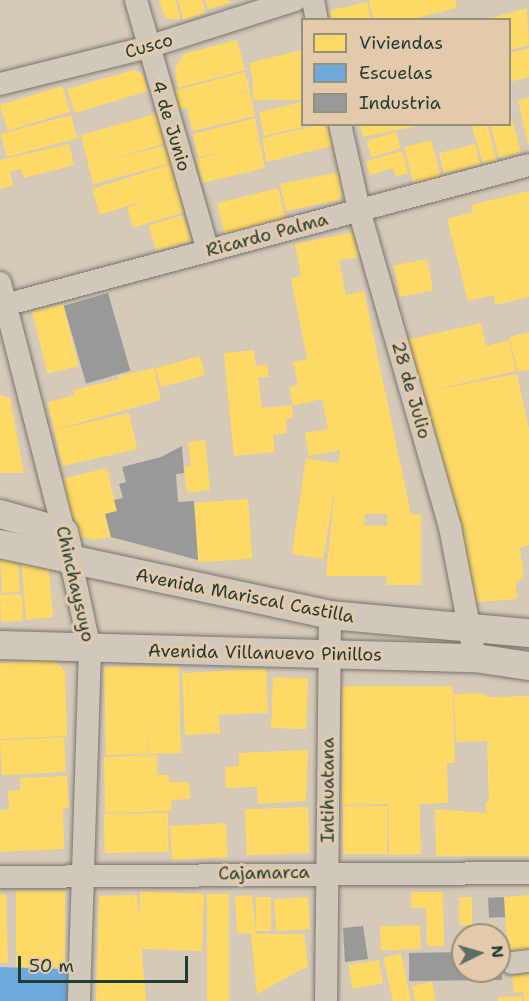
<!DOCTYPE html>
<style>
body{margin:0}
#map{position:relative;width:529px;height:1001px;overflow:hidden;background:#d5c9b8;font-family:"Shantell Sans",sans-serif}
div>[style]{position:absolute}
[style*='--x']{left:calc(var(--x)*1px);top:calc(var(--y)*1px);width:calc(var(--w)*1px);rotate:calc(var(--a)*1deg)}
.homes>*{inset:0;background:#ffd966;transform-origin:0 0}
.schools>*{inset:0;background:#6fa8dc;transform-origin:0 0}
.industry>*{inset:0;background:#999;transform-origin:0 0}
.roads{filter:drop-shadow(0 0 2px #76766d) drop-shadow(0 0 2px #76766d)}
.minor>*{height:22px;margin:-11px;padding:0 11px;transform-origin:11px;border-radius:11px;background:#d1c8bc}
.tertiary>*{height:28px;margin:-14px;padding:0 14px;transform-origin:14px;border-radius:14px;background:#d1c8bc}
span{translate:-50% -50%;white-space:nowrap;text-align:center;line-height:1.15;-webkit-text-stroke:6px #e2caab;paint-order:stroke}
.street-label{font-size:18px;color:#1f3d34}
.legend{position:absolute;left:301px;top:18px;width:210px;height:108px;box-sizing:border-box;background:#e2caab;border:2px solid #94927b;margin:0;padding:8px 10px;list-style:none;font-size:18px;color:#1f3d34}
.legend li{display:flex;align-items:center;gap:12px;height:30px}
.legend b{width:30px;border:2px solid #94927b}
.north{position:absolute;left:451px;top:923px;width:60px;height:60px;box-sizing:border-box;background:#e2caab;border:2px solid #94927b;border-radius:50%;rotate:85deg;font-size:16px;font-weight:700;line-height:24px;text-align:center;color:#1f3d34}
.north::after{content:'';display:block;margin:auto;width:21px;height:27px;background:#5f6e62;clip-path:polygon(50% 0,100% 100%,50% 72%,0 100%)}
.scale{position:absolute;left:18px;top:956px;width:170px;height:27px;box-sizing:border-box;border:3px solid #1f3d34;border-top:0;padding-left:8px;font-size:18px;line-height:21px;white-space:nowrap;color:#1f3d34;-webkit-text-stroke:4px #e2caab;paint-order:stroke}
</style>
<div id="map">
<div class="homes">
<i style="clip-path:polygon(159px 0,176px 0,180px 20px,165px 18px)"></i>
<i style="clip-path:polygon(178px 0,202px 0,206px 13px,183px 20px)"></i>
<i style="clip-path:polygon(205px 0,229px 0,230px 3px,208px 9px)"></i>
<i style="clip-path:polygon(369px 0,455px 0,457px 8px,409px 20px,373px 20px)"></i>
<i style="clip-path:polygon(367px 2px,371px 20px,330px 20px,328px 11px)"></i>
<i style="clip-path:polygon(527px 8px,529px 45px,510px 50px,510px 20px,487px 19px)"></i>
<i style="clip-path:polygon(237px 40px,245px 70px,178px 88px,175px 69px,183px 54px)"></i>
<i style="clip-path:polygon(529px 48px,529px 77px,510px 82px,510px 53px)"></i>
<i style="clip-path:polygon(302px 50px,302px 79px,255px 90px,249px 63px)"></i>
<i style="clip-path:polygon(134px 70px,143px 74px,148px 91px,75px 113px,67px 89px)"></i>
<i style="clip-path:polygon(245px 72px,250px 91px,234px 95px,250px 92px,255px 116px,192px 131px,187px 108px,178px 110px,173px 91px)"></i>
<i style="left:302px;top:80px;width:20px;height:49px;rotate:90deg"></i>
<i style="left:62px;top:86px;width:27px;height:65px;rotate:73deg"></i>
<i style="clip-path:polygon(529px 97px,529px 144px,528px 145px,518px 100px)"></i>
<i style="clip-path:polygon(302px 102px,302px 124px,311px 125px,264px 136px,259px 112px)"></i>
<i style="clip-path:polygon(510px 112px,521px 152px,499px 158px,490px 124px,510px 124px)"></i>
<i style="clip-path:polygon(159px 113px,167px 143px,104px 161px,167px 145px,172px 163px,93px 184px,81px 135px)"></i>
<i style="left:71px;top:115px;width:24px;height:73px;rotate:75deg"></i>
<i style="clip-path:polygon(255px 118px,265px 168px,202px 183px,196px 159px,224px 152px,198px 157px,193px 134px)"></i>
<i style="clip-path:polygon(323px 124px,327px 124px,332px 146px,267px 162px,262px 138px)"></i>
<i style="clip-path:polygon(360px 124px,422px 124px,422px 125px,363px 137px)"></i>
<i style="clip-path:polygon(476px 124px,487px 124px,497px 161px,483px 164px,472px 126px)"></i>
<i style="left:396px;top:132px;width:17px;height:31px;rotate:73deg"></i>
<i style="left:431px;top:140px;width:38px;height:28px;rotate:75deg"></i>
<i style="clip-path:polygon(69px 144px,74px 165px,24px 178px,21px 169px,10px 172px,13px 186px,0 189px,0 160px)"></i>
<i style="left:475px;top:144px;width:21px;height:37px;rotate:76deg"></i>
<i style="clip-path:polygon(402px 151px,408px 173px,396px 177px,393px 168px,370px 175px,366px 161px)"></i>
<i style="clip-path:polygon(171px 164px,184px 212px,133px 228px,127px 208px,143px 201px,100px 215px,92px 189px)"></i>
<i style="clip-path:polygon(338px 172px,342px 193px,339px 200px,286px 211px,280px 184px)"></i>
<i style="left:278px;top:188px;width:33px;height:63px;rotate:76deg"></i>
<i style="clip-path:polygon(529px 191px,529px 297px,495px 305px,494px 295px,468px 301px,447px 219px,473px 212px,471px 205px)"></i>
<i style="left:183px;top:215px;width:27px;height:36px;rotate:73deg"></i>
<i style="clip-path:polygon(evenodd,354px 232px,359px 257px,339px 261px,346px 295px,364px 291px,411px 514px,421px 515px,421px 585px,386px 585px,387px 576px,326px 576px,335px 487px,323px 559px,292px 554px,306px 458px,338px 463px,340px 450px,309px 456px,305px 433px,328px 429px,322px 399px,293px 406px,289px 387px,298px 385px,293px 362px,307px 359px,291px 278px,301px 276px,295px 244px,354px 232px,365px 514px,387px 514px,387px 526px,364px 525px,365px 514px)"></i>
<i style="left:427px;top:259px;width:32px;height:34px;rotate:79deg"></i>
<i style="left:63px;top:304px;width:64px;height:32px;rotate:76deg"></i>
<i style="clip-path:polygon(481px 323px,486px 346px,509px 340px,516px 371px,428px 391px,517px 374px,529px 429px,529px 545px,520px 548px,524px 578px,516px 582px,517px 599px,469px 603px,406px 340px)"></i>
<i style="clip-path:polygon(529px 332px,529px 370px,518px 372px,509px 337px)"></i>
<i style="clip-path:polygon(254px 350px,256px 366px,267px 364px,269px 377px,258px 377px,262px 408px,292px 405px,293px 418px,286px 419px,287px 433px,273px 435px,275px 452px,234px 456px,224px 353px)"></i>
<i style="left:200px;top:356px;width:20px;height:46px;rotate:75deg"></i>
<i style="clip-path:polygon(154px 368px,161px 400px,54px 430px,47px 402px,75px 395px,73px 390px,119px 379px,118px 376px)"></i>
<i style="clip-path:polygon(0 395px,10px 398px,24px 473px,0 473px)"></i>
<i style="left:129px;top:413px;width:37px;height:77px;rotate:77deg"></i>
<i style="clip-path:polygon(205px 440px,210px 490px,187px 493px,184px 467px,191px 466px,188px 442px)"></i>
<i style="clip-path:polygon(107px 468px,117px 511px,105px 514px,111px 537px,95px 540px,74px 535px,61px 479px)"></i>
<i style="left:248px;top:499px;width:60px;height:54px;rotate:86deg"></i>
<i style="clip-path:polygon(0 554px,18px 562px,20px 592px,2px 593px)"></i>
<i style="clip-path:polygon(21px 559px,49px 569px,53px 617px,26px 620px)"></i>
<i style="left:22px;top:594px;width:27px;height:22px;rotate:88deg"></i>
<i style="clip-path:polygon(55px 660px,65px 671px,67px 736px,0 739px,0 663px)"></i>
<i style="clip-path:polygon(179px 666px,181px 753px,148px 754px,147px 726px,147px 754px,106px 755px,104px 667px)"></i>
<i style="clip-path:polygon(266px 669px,268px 713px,219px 715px,220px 733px,185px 735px,182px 673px)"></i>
<i style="left:273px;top:677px;width:35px;height:51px;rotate:2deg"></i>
<i style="clip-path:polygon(342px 686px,453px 686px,455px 763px,447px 763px,448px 803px,420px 804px,419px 773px,421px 854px,389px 855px,388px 804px,342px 805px)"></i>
<i style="clip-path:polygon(484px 693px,485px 697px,529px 696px,529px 856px,436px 856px,435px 809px,486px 813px,486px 802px,489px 802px,487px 741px,456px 742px,454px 694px)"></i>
<i style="left:64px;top:737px;width:35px;height:64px;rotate:87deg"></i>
<i style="clip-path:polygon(308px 750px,306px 801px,258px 804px,257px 787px,226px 788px,225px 767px,239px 766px,239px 753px)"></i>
<i style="clip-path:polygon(157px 755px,157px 775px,169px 775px,169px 782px,189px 782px,190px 799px,171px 800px,172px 811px,105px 813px,104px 757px)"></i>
<i style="clip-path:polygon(67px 776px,69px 808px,63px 808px,64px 849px,0 852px,0 810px,9px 810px,8px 791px,20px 790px,20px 778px)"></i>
<i style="left:343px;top:806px;width:44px;height:48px"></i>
<i style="left:308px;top:807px;width:46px;height:63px;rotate:88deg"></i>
<i style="left:168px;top:813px;width:39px;height:64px;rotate:89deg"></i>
<i style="left:226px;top:823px;width:34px;height:56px;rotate:87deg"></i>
<i style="left:16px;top:891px;width:49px;height:76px"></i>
<i style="clip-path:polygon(411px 892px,443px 892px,444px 946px,427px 946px,426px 908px,411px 908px)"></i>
<i style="clip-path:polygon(0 894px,6px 894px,8px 963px,0 963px)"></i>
<i style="left:204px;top:894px;width:57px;height:64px;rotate:92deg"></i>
<i style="left:207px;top:894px;width:22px;height:107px"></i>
<i style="clip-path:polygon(137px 895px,146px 1001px,96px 1001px,99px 896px)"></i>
<i style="clip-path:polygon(252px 895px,256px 934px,304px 934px,308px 966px,257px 994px,251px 934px,256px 934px,237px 933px,235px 896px)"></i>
<i style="clip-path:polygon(529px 895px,529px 951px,508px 954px,504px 897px)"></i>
<i style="left:256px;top:897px;width:15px;height:34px"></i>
<i style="left:308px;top:897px;width:32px;height:34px;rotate:86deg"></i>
<i style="left:459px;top:897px;width:13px;height:28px"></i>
<i style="left:420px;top:925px;width:24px;height:40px;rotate:88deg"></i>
<i style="clip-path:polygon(401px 953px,411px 1001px,393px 1001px,383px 958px)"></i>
<i style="left:379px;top:960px;width:24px;height:31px;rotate:81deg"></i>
<i style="clip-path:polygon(529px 973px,529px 1001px,524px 1001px,523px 992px,514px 993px,512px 975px)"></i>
<i style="clip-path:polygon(432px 982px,436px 1001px,415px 1001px,412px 986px)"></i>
<i style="clip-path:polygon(522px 996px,522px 1001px,498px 1001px,498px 997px)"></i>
</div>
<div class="schools">
<i style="left:0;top:967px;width:69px;height:34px;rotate:2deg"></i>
</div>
<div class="industry">
<i style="left:108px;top:293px;width:81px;height:46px;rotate:74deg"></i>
<i style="clip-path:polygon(182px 446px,184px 473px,176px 474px,178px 502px,194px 501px,198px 560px,111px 537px,105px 514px,117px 511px,114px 500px,123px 498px,119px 484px,126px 482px,122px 467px,161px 457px)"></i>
<i style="left:504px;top:897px;width:20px;height:16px;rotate:87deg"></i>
<i style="clip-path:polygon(363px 926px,368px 959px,345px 962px,343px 928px)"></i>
<i style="clip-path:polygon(463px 952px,463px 971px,499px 971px,501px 952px,502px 980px,409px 981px,409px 953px)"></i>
</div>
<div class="roads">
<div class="minor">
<i style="--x:136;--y:0;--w:261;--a:74"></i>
<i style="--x:313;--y:0;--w:20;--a:79"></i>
<i style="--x:0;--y:84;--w:153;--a:-14"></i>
<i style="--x:148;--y:47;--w:154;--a:-17.7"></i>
<i style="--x:340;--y:124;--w:88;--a:77.5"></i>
<i style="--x:359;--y:210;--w:330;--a:74"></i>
<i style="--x:450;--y:527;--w:133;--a:79.2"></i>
<i style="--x:0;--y:283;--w:257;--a:75.6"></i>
<i style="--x:5;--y:305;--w:542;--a:-14.96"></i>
<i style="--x:71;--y:562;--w:89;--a:77.7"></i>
<i style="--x:90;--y:649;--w:352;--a:91.8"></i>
<i style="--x:0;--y:877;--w:529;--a:-0.43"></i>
<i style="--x:512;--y:963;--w:17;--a:-7"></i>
<i style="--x:326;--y:1001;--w:386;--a:-89.4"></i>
</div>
<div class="tertiary">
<i style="--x:0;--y:514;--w:66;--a:15.7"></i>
<i style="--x:64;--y:532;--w:31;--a:77"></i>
<i style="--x:0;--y:544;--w:338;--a:12.1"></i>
<i style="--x:330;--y:615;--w:200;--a:5.2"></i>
<i style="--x:0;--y:645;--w:475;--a:1.6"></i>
<i style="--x:475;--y:658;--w:55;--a:8.4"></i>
</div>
</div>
<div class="street-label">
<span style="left:149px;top:46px;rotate:-16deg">Cusco</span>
<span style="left:171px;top:126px;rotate:73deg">4 de Junio</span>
<span style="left:267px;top:235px;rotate:-15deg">Ricardo Palma</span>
<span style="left:411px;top:390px;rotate:74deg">28 de Julio</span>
<span style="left:75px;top:584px;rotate:77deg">Chinchaysuyo</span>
<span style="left:245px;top:596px;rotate:11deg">Avenida Mariscal Castilla</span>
<span style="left:265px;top:653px;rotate:1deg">Avenida Villanuevo Pinillos</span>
<span style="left:328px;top:790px;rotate:-90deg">Intihuatana</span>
<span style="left:264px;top:873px;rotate:-1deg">Cajamarca</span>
</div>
<ul class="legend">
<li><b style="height:16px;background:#ffd966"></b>Viviendas</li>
<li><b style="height:16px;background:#6fa8dc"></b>Escuelas</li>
<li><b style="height:16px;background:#999"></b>Industria</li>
</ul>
<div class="north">N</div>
<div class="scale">50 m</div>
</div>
